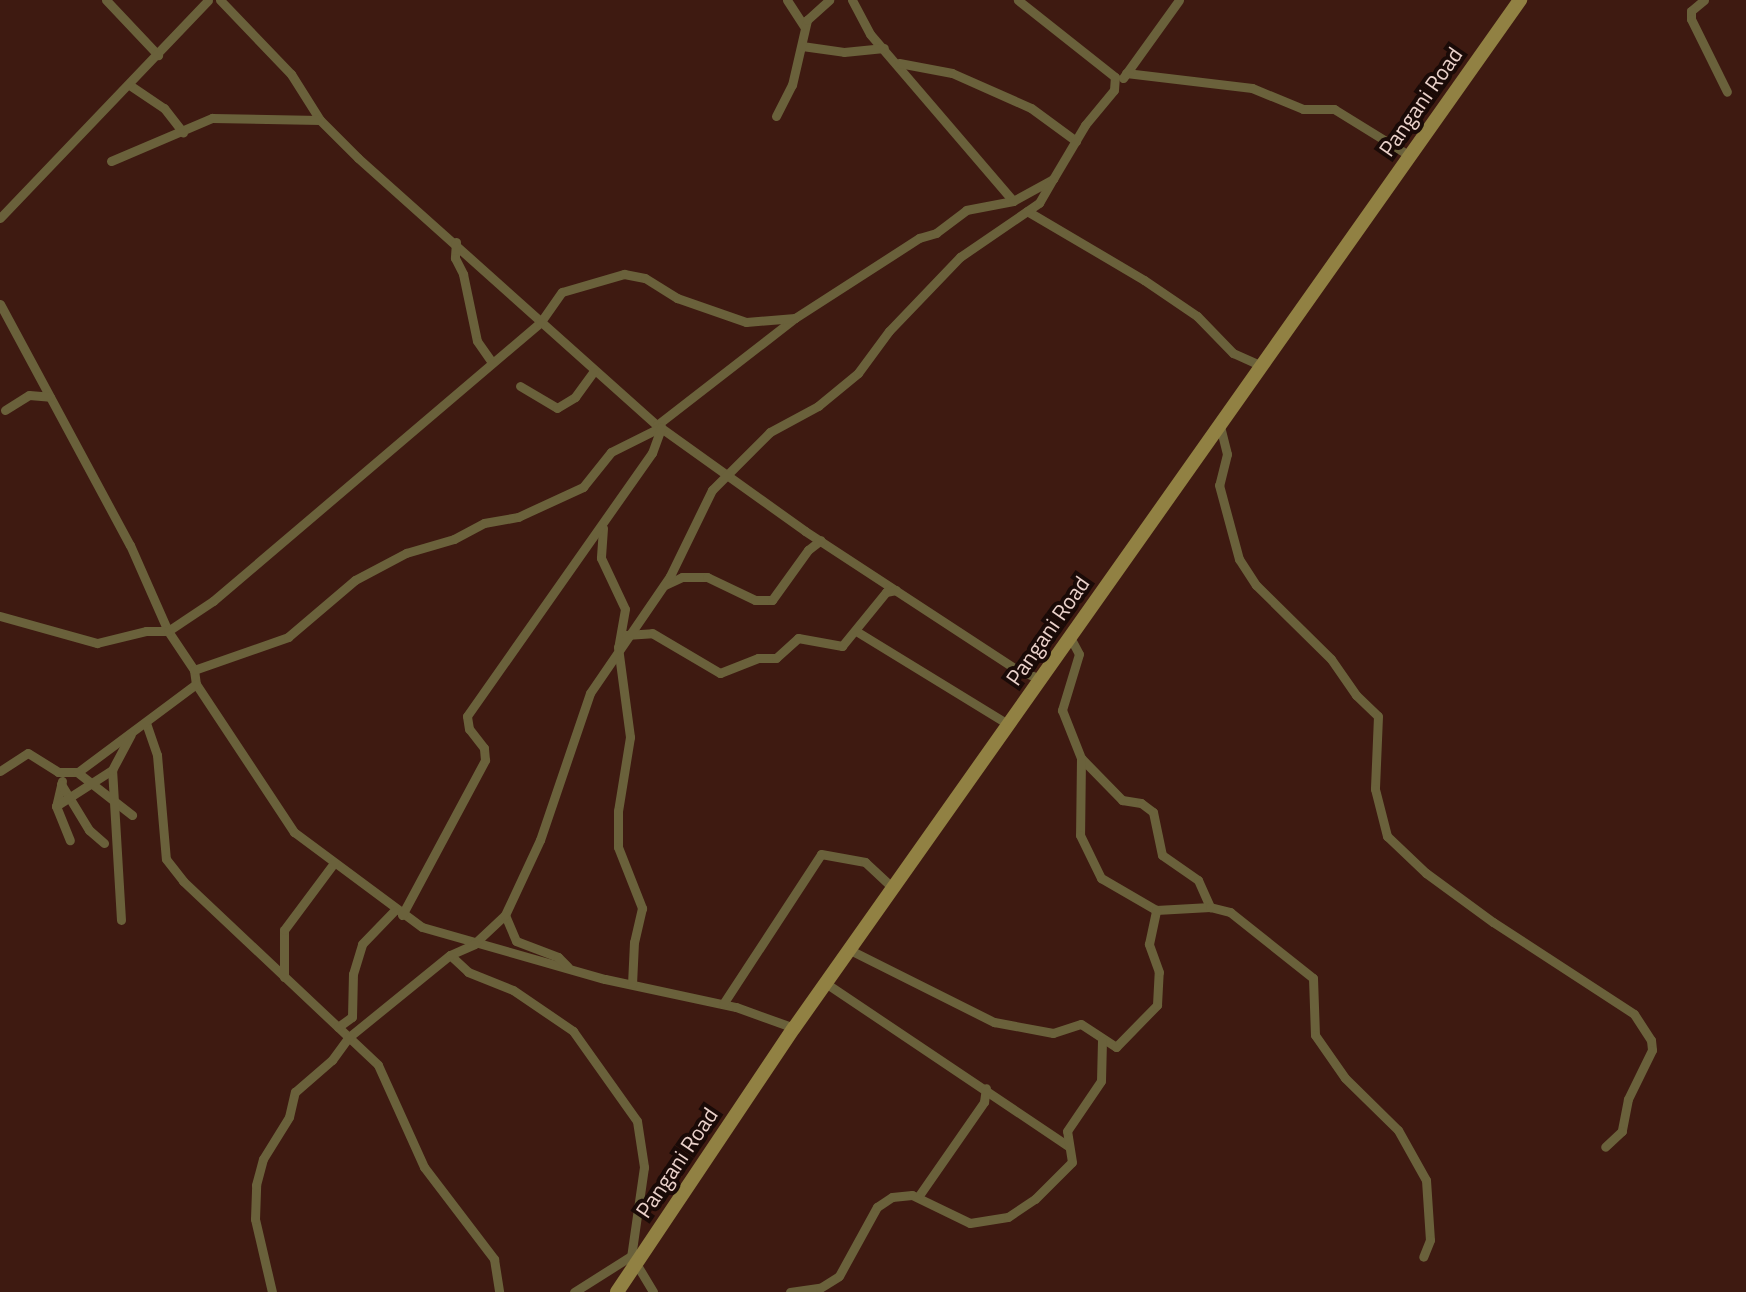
<!DOCTYPE html>
<style>
body{margin:0}
#map{position:relative;width:1746px;height:1292px;overflow:hidden;background:#3e1a11;font-family:"Titillium Web",sans-serif}
div>[style]{position:absolute}
[style*='--x']{left:calc(var(--x)*1px);top:calc(var(--y)*1px);width:calc(var(--w)*1px);rotate:calc(var(--a)*1deg)}
.minor>*{height:9px;margin:-4.5px;padding:0 4.5px;transform-origin:4.5px;border-radius:4.5px;background:#6a613b}
.secondary>*{height:14px;margin:-7px;padding:0 7px;transform-origin:7px;border-radius:7px;background:#918143}
span{translate:-50% -50%;white-space:nowrap;text-align:center;line-height:1.15;-webkit-text-stroke:8px #1a0a07;paint-order:stroke}
.street-label{font-size:22px;color:#ebd2cb}
</style>
<div id="map">
<div class="minor">
<i style="--x:106;--y:0;--w:76;--a:46.6"></i>
<i style="--x:220;--y:0;--w:103;--a:46.2"></i>
<i style="--x:291;--y:74;--w:54;--a:57.8"></i>
<i style="--x:320;--y:120;--w:54;--a:45"></i>
<i style="--x:358;--y:158;--w:401;--a:41.8"></i>
<i style="--x:657;--y:425;--w:182;--a:35.6"></i>
<i style="--x:805;--y:531;--w:250;--a:33.2"></i>
<i style="--x:1014;--y:668;--w:30;--a:23"></i>
<i style="--x:787;--y:0;--w:31;--a:57"></i>
<i style="--x:852;--y:0;--w:38;--a:62"></i>
<i style="--x:870;--y:34;--w:220;--a:49.4"></i>
<i style="--x:1704;--y:0;--w:17;--a:140"></i>
<i style="--x:1691;--y:11;--w:8;--a:90"></i>
<i style="--x:1691;--y:19;--w:81;--a:63.7"></i>
<i style="--x:802;--y:46;--w:42;--a:8.1"></i>
<i style="--x:844;--y:52;--w:40;--a:-5.7"></i>
<i style="--x:899;--y:63;--w:54;--a:10.7"></i>
<i style="--x:952;--y:73;--w:86;--a:23.9"></i>
<i style="--x:1031;--y:108;--w:56;--a:36.3"></i>
<i style="--x:1126;--y:73;--w:127;--a:6.8"></i>
<i style="--x:1252;--y:88;--w:55;--a:22.4"></i>
<i style="--x:1303;--y:109;--w:31;--a:0"></i>
<i style="--x:1334;--y:109;--w:89;--a:31.7"></i>
<i style="--x:1123;--y:78;--w:96;--a:-54.3"></i>
<i style="--x:131;--y:86;--w:40;--a:34"></i>
<i style="--x:164;--y:108;--w:31;--a:52"></i>
<i style="--x:776;--y:116;--w:35;--a:-63"></i>
<i style="--x:792;--y:85;--w:67;--a:-77"></i>
<i style="--x:807;--y:20;--w:30;--a:-42"></i>
<i style="--x:111;--y:161;--w:110;--a:-23.1"></i>
<i style="--x:212;--y:118;--w:108;--a:1.1"></i>
<i style="--x:1027;--y:211;--w:136;--a:30.5"></i>
<i style="--x:1144;--y:280;--w:64;--a:34.2"></i>
<i style="--x:1197;--y:316;--w:52;--a:45.8"></i>
<i style="--x:1233;--y:353;--w:32;--a:24"></i>
<i style="--x:0;--y:218;--w:301;--a:-46.3"></i>
<i style="--x:456;--y:242;--w:16;--a:94"></i>
<i style="--x:455;--y:258;--w:18;--a:63"></i>
<i style="--x:463;--y:274;--w:68;--a:78.2"></i>
<i style="--x:477;--y:341;--w:24;--a:55"></i>
<i style="--x:0;--y:304;--w:274;--a:61.7"></i>
<i style="--x:130;--y:545;--w:94;--a:66.2"></i>
<i style="--x:168;--y:631;--w:47;--a:56.3"></i>
<i style="--x:194;--y:670;--w:14;--a:82"></i>
<i style="--x:196;--y:684;--w:178;--a:56.5"></i>
<i style="--x:294;--y:832;--w:159;--a:36.6"></i>
<i style="--x:422;--y:927;--w:190;--a:15.9"></i>
<i style="--x:605;--y:979;--w:134;--a:12.1"></i>
<i style="--x:736;--y:1007;--w:62;--a:19.9"></i>
<i style="--x:520;--y:386;--w:43;--a:30.7"></i>
<i style="--x:557;--y:408;--w:21;--a:-31"></i>
<i style="--x:575;--y:397;--w:32;--a:-54"></i>
<i style="--x:5;--y:410;--w:28;--a:-32"></i>
<i style="--x:29;--y:395;--w:21;--a:5"></i>
<i style="--x:657;--y:425;--w:175;--a:-37.8"></i>
<i style="--x:795;--y:318;--w:148;--a:-32.8"></i>
<i style="--x:919;--y:238;--w:18;--a:-16"></i>
<i style="--x:936;--y:233;--w:38;--a:-37"></i>
<i style="--x:966;--y:210;--w:48;--a:-10.8"></i>
<i style="--x:1013;--y:201;--w:46;--a:-28.8"></i>
<i style="--x:1053;--y:179;--w:63;--a:-59.3"></i>
<i style="--x:1085;--y:125;--w:45;--a:-50.4"></i>
<i style="--x:1114;--y:90;--w:13;--a:-86"></i>
<i style="--x:1115;--y:77;--w:124;--a:-141.6"></i>
<i style="--x:1220;--y:426;--w:29;--a:76"></i>
<i style="--x:1227;--y:454;--w:32;--a:104"></i>
<i style="--x:1219;--y:485;--w:77;--a:74.9"></i>
<i style="--x:1239;--y:559;--w:31;--a:57"></i>
<i style="--x:1256;--y:585;--w:105;--a:44.6"></i>
<i style="--x:1331;--y:659;--w:44;--a:55.2"></i>
<i style="--x:1356;--y:695;--w:30;--a:44"></i>
<i style="--x:1378;--y:716;--w:73;--a:92.4"></i>
<i style="--x:1375;--y:789;--w:49;--a:75.7"></i>
<i style="--x:1387;--y:836;--w:54;--a:43.5"></i>
<i style="--x:1426;--y:873;--w:83;--a:36.2"></i>
<i style="--x:1493;--y:922;--w:168;--a:33.1"></i>
<i style="--x:1634;--y:1014;--w:31;--a:57"></i>
<i style="--x:1651;--y:1040;--w:10;--a:84"></i>
<i style="--x:1652;--y:1050;--w:55;--a:116.1"></i>
<i style="--x:1628;--y:1099;--w:33;--a:101"></i>
<i style="--x:1622;--y:1131;--w:23;--a:137"></i>
<i style="--x:603;--y:528;--w:30;--a:94"></i>
<i style="--x:601;--y:558;--w:56;--a:64.8"></i>
<i style="--x:625;--y:609;--w:39;--a:100"></i>
<i style="--x:618;--y:647;--w:91;--a:82.4"></i>
<i style="--x:630;--y:737;--w:75;--a:99.2"></i>
<i style="--x:618;--y:811;--w:36;--a:90"></i>
<i style="--x:618;--y:847;--w:66;--a:68.5"></i>
<i style="--x:642;--y:908;--w:35;--a:103"></i>
<i style="--x:634;--y:942;--w:42;--a:92.7"></i>
<i style="--x:665;--y:585;--w:19;--a:-25"></i>
<i style="--x:682;--y:577;--w:25;--a:0"></i>
<i style="--x:707;--y:577;--w:53;--a:25.6"></i>
<i style="--x:755;--y:600;--w:17;--a:0"></i>
<i style="--x:772;--y:600;--w:62;--a:-54.2"></i>
<i style="--x:808;--y:550;--w:16;--a:-38"></i>
<i style="--x:0;--y:616;--w:101;--a:15.6"></i>
<i style="--x:97;--y:643;--w:50;--a:-13.8"></i>
<i style="--x:146;--y:631;--w:22;--a:0"></i>
<i style="--x:168;--y:631;--w:54;--a:-33.7"></i>
<i style="--x:213;--y:601;--w:429;--a:-40.4"></i>
<i style="--x:540;--y:323;--w:38;--a:-55"></i>
<i style="--x:562;--y:292;--w:65;--a:-16.2"></i>
<i style="--x:624;--y:274;--w:21;--a:11"></i>
<i style="--x:645;--y:278;--w:38;--a:32"></i>
<i style="--x:677;--y:298;--w:73;--a:19.2"></i>
<i style="--x:746;--y:322;--w:49;--a:-4.7"></i>
<i style="--x:856;--y:631;--w:178;--a:31.5"></i>
<i style="--x:626;--y:635;--w:26;--a:-4"></i>
<i style="--x:652;--y:633;--w:79;--a:30.5"></i>
<i style="--x:720;--y:673;--w:41;--a:-21.5"></i>
<i style="--x:758;--y:658;--w:18;--a:0"></i>
<i style="--x:776;--y:658;--w:30;--a:-42"></i>
<i style="--x:798;--y:638;--w:45;--a:10.3"></i>
<i style="--x:842;--y:646;--w:70;--a:-50.8"></i>
<i style="--x:886;--y:592;--w:10;--a:-11"></i>
<i style="--x:1070;--y:637;--w:19;--a:62"></i>
<i style="--x:1079;--y:654;--w:59;--a:106.9"></i>
<i style="--x:1062;--y:710;--w:52;--a:68.4"></i>
<i style="--x:1081;--y:758;--w:59;--a:45.7"></i>
<i style="--x:1122;--y:800;--w:19;--a:9"></i>
<i style="--x:1141;--y:803;--w:15;--a:37"></i>
<i style="--x:1153;--y:812;--w:44;--a:78.2"></i>
<i style="--x:1162;--y:855;--w:44;--a:34.8"></i>
<i style="--x:1198;--y:880;--w:30;--a:66"></i>
<i style="--x:194;--y:670;--w:100;--a:-19.3"></i>
<i style="--x:288;--y:637;--w:88;--a:-40.4"></i>
<i style="--x:355;--y:580;--w:58;--a:-27.9"></i>
<i style="--x:406;--y:553;--w:50;--a:-16.3"></i>
<i style="--x:454;--y:539;--w:34;--a:-28"></i>
<i style="--x:484;--y:523;--w:35;--a:-10"></i>
<i style="--x:518;--y:517;--w:72;--a:-24.8"></i>
<i style="--x:583;--y:487;--w:45;--a:-51.3"></i>
<i style="--x:611;--y:452;--w:56;--a:-26.6"></i>
<i style="--x:146;--y:723;--w:34;--a:71"></i>
<i style="--x:157;--y:755;--w:104;--a:85.1"></i>
<i style="--x:166;--y:859;--w:28;--a:52"></i>
<i style="--x:183;--y:881;--w:268;--a:43.3"></i>
<i style="--x:378;--y:1065;--w:112;--a:65.7"></i>
<i style="--x:424;--y:1167;--w:116;--a:52.7"></i>
<i style="--x:494;--y:1259;--w:33;--a:81"></i>
<i style="--x:1081;--y:758;--w:77;--a:90.7"></i>
<i style="--x:1080;--y:835;--w:48;--a:64"></i>
<i style="--x:1101;--y:878;--w:64;--a:30.2"></i>
<i style="--x:1156;--y:910;--w:54;--a:-3.2"></i>
<i style="--x:1210;--y:907;--w:21;--a:14"></i>
<i style="--x:1230;--y:912;--w:106;--a:38.5"></i>
<i style="--x:1313;--y:978;--w:57;--a:88"></i>
<i style="--x:1315;--y:1035;--w:52;--a:55.1"></i>
<i style="--x:1345;--y:1078;--w:74;--a:44.5"></i>
<i style="--x:1398;--y:1130;--w:57;--a:60.8"></i>
<i style="--x:1426;--y:1180;--w:60;--a:86.2"></i>
<i style="--x:1430;--y:1240;--w:18;--a:112"></i>
<i style="--x:0;--y:771;--w:33;--a:-33"></i>
<i style="--x:28;--y:753;--w:36;--a:32"></i>
<i style="--x:58;--y:772;--w:20;--a:0"></i>
<i style="--x:78;--y:772;--w:147;--a:-36.7"></i>
<i style="--x:77;--y:772;--w:70;--a:38"></i>
<i style="--x:62;--y:781;--w:26;--a:103"></i>
<i style="--x:56;--y:806;--w:37;--a:68"></i>
<i style="--x:61;--y:784;--w:54;--a:58.7"></i>
<i style="--x:89;--y:830;--w:20;--a:41"></i>
<i style="--x:56;--y:806;--w:67;--a:-32.7"></i>
<i style="--x:402;--y:915;--w:176;--a:-61.8"></i>
<i style="--x:485;--y:760;--w:12;--a:-95"></i>
<i style="--x:484;--y:748;--w:24;--a:-128"></i>
<i style="--x:469;--y:729;--w:13;--a:-99"></i>
<i style="--x:467;--y:716;--w:322;--a:-54.9"></i>
<i style="--x:652;--y:453;--w:27;--a:-70"></i>
<i style="--x:505;--y:915;--w:28;--a:67"></i>
<i style="--x:516;--y:941;--w:45;--a:20.9"></i>
<i style="--x:558;--y:957;--w:14;--a:45"></i>
<i style="--x:121;--y:920;--w:150;--a:-93.4"></i>
<i style="--x:112;--y:770;--w:40;--a:-62"></i>
<i style="--x:474;--y:944;--w:42;--a:-43.1"></i>
<i style="--x:505;--y:915;--w:83;--a:-65"></i>
<i style="--x:540;--y:840;--w:155;--a:-71.2"></i>
<i style="--x:590;--y:693;--w:142;--a:-55.6"></i>
<i style="--x:670;--y:576;--w:96;--a:-64"></i>
<i style="--x:712;--y:490;--w:82;--a:-45"></i>
<i style="--x:770;--y:432;--w:55;--a:-28.4"></i>
<i style="--x:818;--y:406;--w:52;--a:-39.5"></i>
<i style="--x:858;--y:373;--w:52;--a:-53.6"></i>
<i style="--x:889;--y:331;--w:103;--a:-46.2"></i>
<i style="--x:960;--y:257;--w:96;--a:-34.4"></i>
<i style="--x:1039;--y:203;--w:28;--a:-60"></i>
<i style="--x:852;--y:951;--w:159;--a:26.6"></i>
<i style="--x:994;--y:1022;--w:60;--a:10.6"></i>
<i style="--x:1053;--y:1033;--w:29;--a:-18"></i>
<i style="--x:1081;--y:1024;--w:42;--a:33.3"></i>
<i style="--x:1116;--y:1047;--w:59;--a:-45.7"></i>
<i style="--x:1157;--y:1005;--w:33;--a:-87"></i>
<i style="--x:1159;--y:972;--w:30;--a:-110"></i>
<i style="--x:1149;--y:944;--w:35;--a:-78"></i>
<i style="--x:450;--y:955;--w:25;--a:43"></i>
<i style="--x:468;--y:972;--w:48;--a:21.8"></i>
<i style="--x:513;--y:990;--w:73;--a:34.3"></i>
<i style="--x:573;--y:1031;--w:110;--a:54.6"></i>
<i style="--x:637;--y:1121;--w:47;--a:81.3"></i>
<i style="--x:644;--y:1167;--w:91;--a:98.2"></i>
<i style="--x:284;--y:977;--w:47;--a:-90"></i>
<i style="--x:284;--y:930;--w:84;--a:-53.3"></i>
<i style="--x:827;--y:984;--w:290;--a:33.9"></i>
<i style="--x:723;--y:1004;--w:179;--a:-56.8"></i>
<i style="--x:821;--y:854;--w:45;--a:10.3"></i>
<i style="--x:865;--y:862;--w:38;--a:43"></i>
<i style="--x:338;--y:1027;--w:17;--a:-36"></i>
<i style="--x:352;--y:1017;--w:43;--a:-88.7"></i>
<i style="--x:353;--y:974;--w:31;--a:-73"></i>
<i style="--x:362;--y:944;--w:46;--a:-45.9"></i>
<i style="--x:918;--y:1197;--w:116;--a:-55.2"></i>
<i style="--x:984;--y:1102;--w:14;--a:-82"></i>
<i style="--x:637;--y:1265;--w:31;--a:59"></i>
<i style="--x:272;--y:1292;--w:75;--a:-103.1"></i>
<i style="--x:255;--y:1219;--w:34;--a:-88"></i>
<i style="--x:256;--y:1185;--w:27;--a:-75"></i>
<i style="--x:263;--y:1159;--w:49;--a:-58.2"></i>
<i style="--x:289;--y:1117;--w:26;--a:-77"></i>
<i style="--x:295;--y:1092;--w:49;--a:-40.9"></i>
<i style="--x:332;--y:1060;--w:29;--a:-54"></i>
<i style="--x:349;--y:1037;--w:130;--a:-39.1"></i>
<i style="--x:450;--y:955;--w:27;--a:-24"></i>
<i style="--x:574;--y:1292;--w:71;--a:-32.3"></i>
<i style="--x:790;--y:1292;--w:30;--a:-8"></i>
<i style="--x:820;--y:1288;--w:22;--a:-32"></i>
<i style="--x:839;--y:1276;--w:79;--a:-61.2"></i>
<i style="--x:877;--y:1207;--w:18;--a:-34"></i>
<i style="--x:892;--y:1197;--w:20;--a:-6"></i>
<i style="--x:912;--y:1195;--w:64;--a:25.8"></i>
<i style="--x:970;--y:1223;--w:38;--a:-9"></i>
<i style="--x:1008;--y:1217;--w:32;--a:-34"></i>
<i style="--x:1035;--y:1199;--w:52;--a:-45"></i>
<i style="--x:1072;--y:1162;--w:31;--a:-99"></i>
<i style="--x:1067;--y:1131;--w:60;--a:-55.8"></i>
<i style="--x:1101;--y:1081;--w:41;--a:-88.6"></i>
</div>
<div class="secondary">
<i style="--x:617;--y:1292;--w:318;--a:-56.2"></i>
<i style="--x:794;--y:1028;--w:1259;--a:-54.77"></i>
</div>
<div class="street-label">
<span style="left:1421px;top:102px;rotate:-55deg">Pangani Road</span>
<span style="left:1048px;top:631px;rotate:-55deg">Pangani Road</span>
<span style="left:677px;top:1163px;rotate:-56deg">Pangani Road</span>
</div>
</div>
